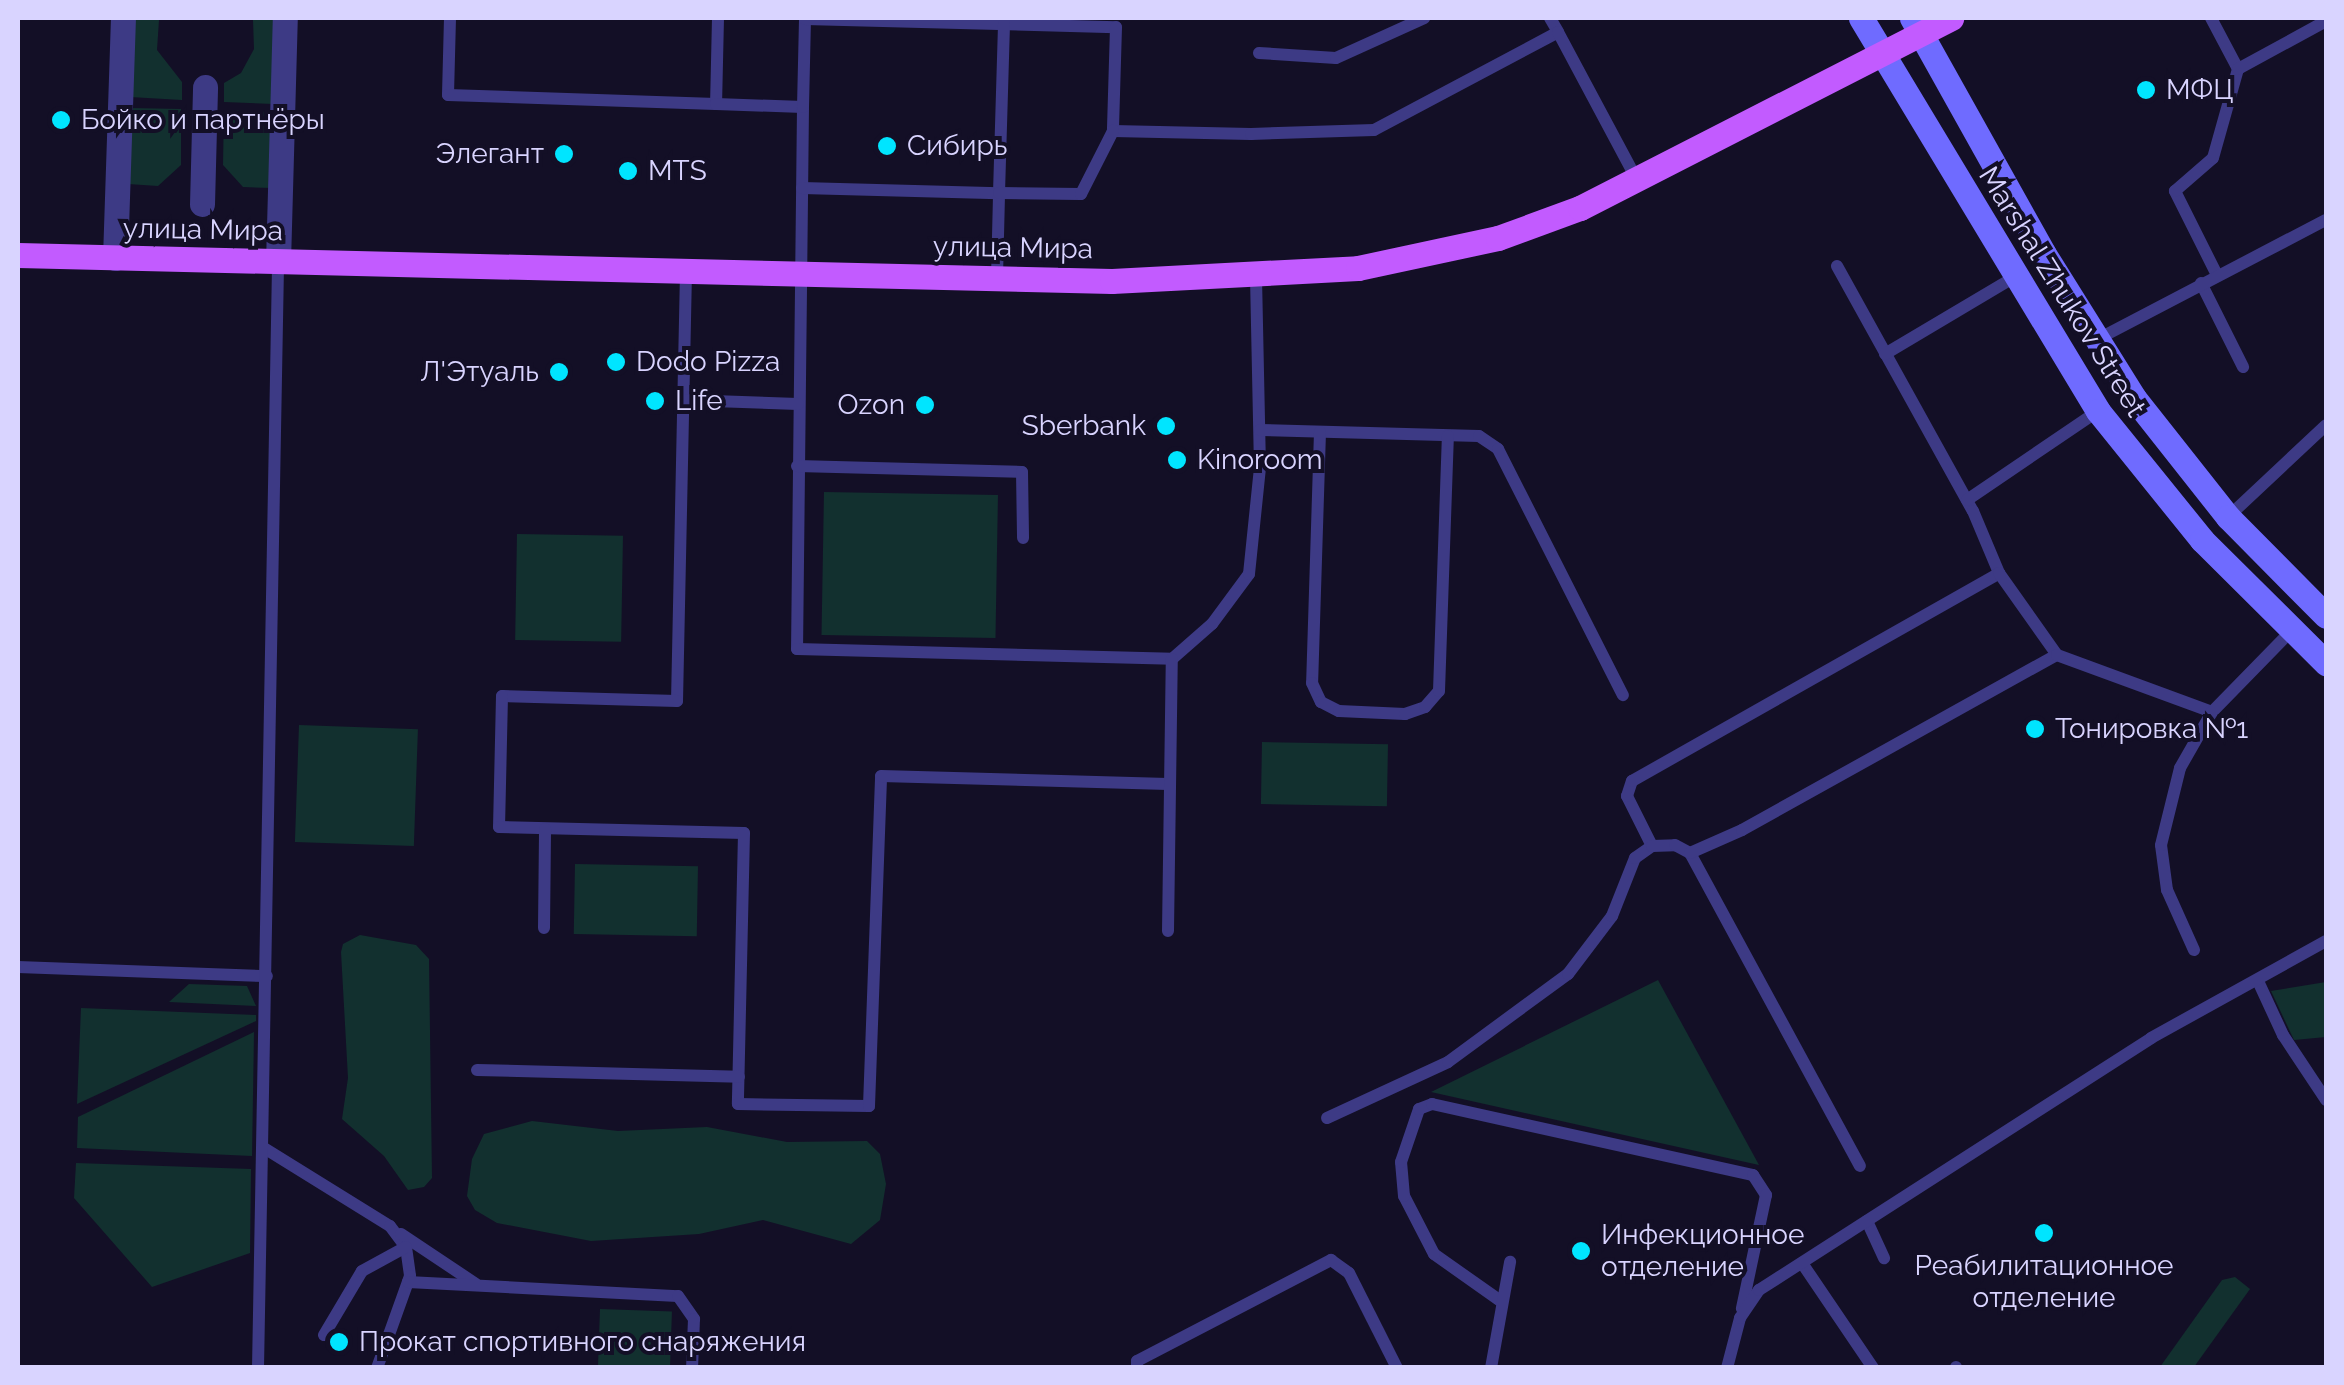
<!DOCTYPE html>
<meta charset="utf-8">
<style>
body{margin:0}
#map{position:relative;width:2344px;height:1385px;overflow:hidden;background:#130f26;font-family:Raleway,sans-serif}
div>[style]{position:absolute}
[style*='--x']{left:calc(var(--x)*1px);top:calc(var(--y)*1px);width:calc(var(--w)*1px);rotate:calc(var(--a)*1deg)}
.green>*{inset:0;background:#12302f;transform-origin:0 0}
.lane>*{height:12px;margin:-6px;padding:0 6px;transform-origin:6px;border-radius:6px;background:#3d3a85}
.street>*{height:25px;margin:-12.5px;padding:0 12.5px;transform-origin:12.5px;border-radius:12.5px;background:#3d3a85}
.secondary>*{height:25px;margin:-12.5px;padding:0 12.5px;transform-origin:12.5px;border-radius:12.5px;background:#6f6bff}
.primary>*{height:25px;margin:-12.5px;padding:0 12.5px;transform-origin:12.5px;border-radius:12.5px;background:#c25bff}
.dots>*{width:28px;height:28px;translate:-50% -50%;box-sizing:border-box;border:5px solid #130f26;border-radius:50%}
span{translate:-50% -50%;white-space:nowrap;text-align:center;line-height:1.15;-webkit-text-stroke:8px #130f26;paint-order:stroke}
.poi-label{font-size:28px;color:#d9d4ff}
.left{translate:0 -50%;text-align:left}
.right{translate:-100% -50%;text-align:right}
.street-label{font-size:28px;color:#d9d4ff}
.frame{position:absolute;inset:0;border:20px solid #d9d4ff;pointer-events:none}
</style>
<div id="map">
<div class="green">
<i style="clip-path:polygon(133px 18px,159px 20px,157px 50px,182px 82px,182px 100px,130px 97px)"></i>
<i style="clip-path:polygon(276px 18px,274px 104px,224px 102px,224px 83px,241px 73px,254px 49px,253px 20px)"></i>
<i style="clip-path:polygon(130px 108px,181px 109px,181px 165px,158px 186px,128px 184px)"></i>
<i style="clip-path:polygon(224px 110px,274px 112px,272px 188px,243px 187px,223px 165px)"></i>
<i style="left:824px;top:492px;width:174px;height:143px;rotate:1deg"></i>
<i style="left:517px;top:534px;width:106px;height:106px;rotate:1deg"></i>
<i style="left:299px;top:725px;width:119px;height:117px;rotate:2deg"></i>
<i style="left:1262px;top:742px;width:126px;height:62px;rotate:1deg"></i>
<i style="left:575px;top:864px;width:123px;height:70px;rotate:1deg"></i>
<i style="clip-path:polygon(360px 935px,416px 945px,429px 959px,432px 1178px,424px 1187px,408px 1190px,384px 1156px,342px 1119px,348px 1078px,341px 952px,343px 944px)"></i>
<i style="clip-path:polygon(1658px 980px,1759px 1165px,1431px 1092px)"></i>
<i style="clip-path:polygon(2326px 982px,2326px 1037px,2294px 1040px,2271px 991px)"></i>
<i style="clip-path:polygon(189px 984px,247px 986px,256px 1006px,169px 1002px)"></i>
<i style="clip-path:polygon(81px 1008px,256px 1015px,256px 1021px,77px 1104px)"></i>
<i style="clip-path:polygon(254px 1032px,252px 1156px,77px 1148px,78px 1117px)"></i>
<i style="clip-path:polygon(532px 1121px,618px 1131px,707px 1127px,787px 1142px,867px 1141px,880px 1154px,886px 1184px,880px 1220px,851px 1244px,763px 1220px,699px 1234px,591px 1241px,497px 1223px,475px 1210px,467px 1196px,472px 1159px,484px 1134px)"></i>
<i style="clip-path:polygon(76px 1163px,251px 1169px,250px 1253px,152px 1287px,74px 1198px)"></i>
<i style="clip-path:polygon(2235px 1277px,2250px 1289px,2194px 1367px,2160px 1367px,2222px 1280px)"></i>
<i style="left:600px;top:1309px;width:72px;height:58px;rotate:2deg"></i>
</div>
<div class="lane">
<i style="--x:450;--y:18;--w:77;--a:91.5"></i>
<i style="--x:448;--y:95;--w:268;--a:1.9"></i>
<i style="--x:718;--y:18;--w:86;--a:91.3"></i>
<i style="--x:716;--y:104;--w:87;--a:2"></i>
<i style="--x:803;--y:107;--w:542;--a:90.63"></i>
<i style="--x:797;--y:649;--w:375;--a:1.5"></i>
<i style="--x:1172;--y:659;--w:53;--a:-41.2"></i>
<i style="--x:1212;--y:624;--w:62;--a:-53.5"></i>
<i style="--x:1249;--y:574;--w:107;--a:-84.1"></i>
<i style="--x:1260;--y:468;--w:191;--a:-91.2"></i>
<i style="--x:1550;--y:18;--w:16;--a:60"></i>
<i style="--x:2211;--y:18;--w:58;--a:62.1"></i>
<i style="--x:1259;--y:53;--w:77;--a:3.7"></i>
<i style="--x:1336;--y:58;--w:97;--a:-24.4"></i>
<i style="--x:803;--y:107;--w:88;--a:-88.7"></i>
<i style="--x:805;--y:19;--w:311;--a:1.5"></i>
<i style="--x:1116;--y:27;--w:104;--a:91.7"></i>
<i style="--x:1113;--y:131;--w:138;--a:1.2"></i>
<i style="--x:1251;--y:134;--w:123;--a:-1.9"></i>
<i style="--x:1374;--y:130;--w:208;--a:-28"></i>
<i style="--x:1558;--y:32;--w:168;--a:61.9"></i>
<i style="--x:802;--y:188;--w:197;--a:1.5"></i>
<i style="--x:999;--y:193;--w:169;--a:-88.3"></i>
<i style="--x:1837;--y:266;--w:280;--a:61"></i>
<i style="--x:1973;--y:511;--w:67;--a:67.2"></i>
<i style="--x:686;--y:272;--w:429;--a:91.2"></i>
<i style="--x:677;--y:701;--w:175;--a:-178.4"></i>
<i style="--x:502;--y:696;--w:131;--a:91.3"></i>
<i style="--x:499;--y:827;--w:245;--a:1.4"></i>
<i style="--x:744;--y:833;--w:271;--a:91.3"></i>
<i style="--x:738;--y:1104;--w:131;--a:0.9"></i>
<i style="--x:869;--y:1106;--w:330;--a:-87.9"></i>
<i style="--x:881;--y:776;--w:287;--a:1.6"></i>
<i style="--x:2217;--y:275;--w:94;--a:-116.6"></i>
<i style="--x:2175;--y:191;--w:50;--a:-41"></i>
<i style="--x:2213;--y:158;--w:92;--a:-74.3"></i>
<i style="--x:2238;--y:69;--w:100;--a:-28.6"></i>
<i style="--x:997;--y:277;--w:84;--a:-88.6"></i>
<i style="--x:999;--y:193;--w:82;--a:0.7"></i>
<i style="--x:1081;--y:194;--w:71;--a:-63.1"></i>
<i style="--x:2201;--y:283;--w:94;--a:63.4"></i>
<i style="--x:2096;--y:340;--w:259;--a:-27.6"></i>
<i style="--x:1885;--y:354;--w:149;--a:-30.7"></i>
<i style="--x:684;--y:400;--w:114;--a:2"></i>
<i style="--x:1260;--y:430;--w:219;--a:1.6"></i>
<i style="--x:1479;--y:436;--w:23;--a:34"></i>
<i style="--x:1498;--y:449;--w:276;--a:63.1"></i>
<i style="--x:1320;--y:432;--w:251;--a:91.8"></i>
<i style="--x:1312;--y:683;--w:21;--a:65"></i>
<i style="--x:1321;--y:702;--w:20;--a:27"></i>
<i style="--x:1339;--y:711;--w:66;--a:2.6"></i>
<i style="--x:1405;--y:714;--w:21;--a:-19"></i>
<i style="--x:1425;--y:707;--w:21;--a:-49"></i>
<i style="--x:1439;--y:691;--w:255;--a:-88"></i>
<i style="--x:797;--y:466;--w:225;--a:1.5"></i>
<i style="--x:1022;--y:472;--w:66;--a:89.1"></i>
<i style="--x:1967;--y:500;--w:158;--a:-34.2"></i>
<i style="--x:2228;--y:517;--w:134;--a:-43.2"></i>
<i style="--x:1652;--y:846;--w:56;--a:-116.6"></i>
<i style="--x:1627;--y:796;--w:16;--a:-72"></i>
<i style="--x:1632;--y:781;--w:422;--a:-29.5"></i>
<i style="--x:1999;--y:573;--w:100;--a:54.7"></i>
<i style="--x:1690;--y:853;--w:356;--a:61.5"></i>
<i style="--x:544;--y:928;--w:99;--a:-89.4"></i>
<i style="--x:1168;--y:931;--w:272;--a:-89.2"></i>
<i style="--x:2194;--y:950;--w:66;--a:-114.2"></i>
<i style="--x:2167;--y:890;--w:45;--a:-97.6"></i>
<i style="--x:2161;--y:845;--w:79;--a:-76.1"></i>
<i style="--x:2180;--y:768;--w:64;--a:-60.3"></i>
<i style="--x:18;--y:967;--w:249;--a:2.1"></i>
<i style="--x:2258;--y:981;--w:60;--a:65.2"></i>
<i style="--x:2283;--y:1035;--w:78;--a:56.5"></i>
<i style="--x:477;--y:1070;--w:262;--a:1.5"></i>
<i style="--x:1327;--y:1118;--w:133;--a:-24.8"></i>
<i style="--x:1448;--y:1062;--w:149;--a:-36.3"></i>
<i style="--x:1568;--y:974;--w:73;--a:-52.8"></i>
<i style="--x:1612;--y:916;--w:62;--a:-68.4"></i>
<i style="--x:1635;--y:858;--w:21;--a:-35"></i>
<i style="--x:1652;--y:846;--w:23;--a:-2"></i>
<i style="--x:1675;--y:845;--w:17;--a:28"></i>
<i style="--x:1690;--y:853;--w:57;--a:-23.9"></i>
<i style="--x:1742;--y:830;--w:360;--a:-29.1"></i>
<i style="--x:2057;--y:655;--w:165;--a:20.2"></i>
<i style="--x:2212;--y:712;--w:113;--a:-45.7"></i>
<i style="--x:264;--y:1148;--w:148;--a:31.8"></i>
<i style="--x:390;--y:1226;--w:26;--a:53"></i>
<i style="--x:406;--y:1247;--w:29;--a:82"></i>
<i style="--x:410;--y:1276;--w:98;--a:109.7"></i>
<i style="--x:1867;--y:1221;--w:41;--a:65.3"></i>
<i style="--x:401;--y:1234;--w:90;--a:33.7"></i>
<i style="--x:1802;--y:1263;--w:127;--a:55.9"></i>
<i style="--x:408;--y:1282;--w:270;--a:3"></i>
<i style="--x:678;--y:1296;--w:28;--a:55"></i>
<i style="--x:694;--y:1319;--w:49;--a:92.3"></i>
<i style="--x:1502;--y:1302;--w:83;--a:-144.8"></i>
<i style="--x:1434;--y:1254;--w:65;--a:-117.3"></i>
<i style="--x:1404;--y:1196;--w:34;--a:-95"></i>
<i style="--x:1401;--y:1162;--w:56;--a:-71.2"></i>
<i style="--x:1419;--y:1109;--w:14;--a:-21"></i>
<i style="--x:1432;--y:1104;--w:329;--a:12.5"></i>
<i style="--x:1753;--y:1175;--w:24;--a:57"></i>
<i style="--x:1766;--y:1195;--w:116;--a:102"></i>
<i style="--x:324;--y:1335;--w:74;--a:-59.3"></i>
<i style="--x:362;--y:1271;--w:50;--a:-28.6"></i>
<i style="--x:1956;--y:1367;--w:1;--a:90"></i>
<i style="--x:258;--y:1368;--w:1106;--a:-88.96"></i>
<i style="--x:1137;--y:1368;--w:7;--a:-90"></i>
<i style="--x:1137;--y:1361;--w:219;--a:-27.5"></i>
<i style="--x:1331;--y:1260;--w:22;--a:36"></i>
<i style="--x:1349;--y:1273;--w:106;--a:63.2"></i>
<i style="--x:1491;--y:1368;--w:108;--a:-79.8"></i>
<i style="--x:1727;--y:1368;--w:52;--a:-75.4"></i>
<i style="--x:1740;--y:1318;--w:34;--a:-56"></i>
<i style="--x:1759;--y:1290;--w:466;--a:-32.7"></i>
<i style="--x:2151;--y:1038;--w:200;--a:-29"></i>
</div>
<div class="street">
<i style="--x:202;--y:204;--w:117;--a:-88.5"></i>
<i style="--x:115;--y:258;--w:240;--a:-88.1"></i>
<i style="--x:278;--y:262;--w:244;--a:-88.4"></i>
</div>
<div class="secondary">
<i style="--x:1861;--y:18;--w:459;--a:58.9"></i>
<i style="--x:2098;--y:411;--w:166;--a:51.1"></i>
<i style="--x:2202;--y:540;--w:175;--a:44.8"></i>
<i style="--x:1912;--y:18;--w:270;--a:60.8"></i>
<i style="--x:2044;--y:254;--w:170;--a:58"></i>
<i style="--x:2134;--y:398;--w:152;--a:51.7"></i>
<i style="--x:2228;--y:517;--w:139;--a:45.3"></i>
</div>
<div class="primary">
<i style="--x:18;--y:255;--w:1094;--a:1.36"></i>
<i style="--x:1112;--y:281;--w:246;--a:-3"></i>
<i style="--x:1358;--y:268;--w:143;--a:-12.1"></i>
<i style="--x:1498;--y:238;--w:87;--a:-20.1"></i>
<i style="--x:1580;--y:208;--w:417;--a:-27.1"></i>
</div>
<div class="dots">
<i style="left:2146px;top:90px;background:#00e5ff"></i>
<i style="left:61px;top:120px;background:#00e5ff"></i>
<i style="left:887px;top:146px;background:#00e5ff"></i>
<i style="left:564px;top:154px;background:#00e5ff"></i>
<i style="left:628px;top:171px;background:#00e5ff"></i>
<i style="left:616px;top:362px;background:#00e5ff"></i>
<i style="left:559px;top:372px;background:#00e5ff"></i>
<i style="left:655px;top:401px;background:#00e5ff"></i>
<i style="left:925px;top:405px;background:#00e5ff"></i>
<i style="left:1166px;top:426px;background:#00e5ff"></i>
<i style="left:1177px;top:460px;background:#00e5ff"></i>
<i style="left:2035px;top:729px;background:#00e5ff"></i>
<i style="left:2044px;top:1233px;background:#00e5ff"></i>
<i style="left:1581px;top:1251px;background:#00e5ff"></i>
<i style="left:339px;top:1342px;background:#00e5ff"></i>
</div>
<div class="poi-label">
<span class="left" style="left:2166px;top:90px">МФЦ</span>
<span class="left" style="left:81px;top:120px">Бойко и партнёры</span>
<span class="left" style="left:907px;top:146px">Сибирь</span>
<span class="right" style="left:544px;top:154px">Элегант</span>
<span class="left" style="left:648px;top:171px">MTS</span>
<span class="left" style="left:636px;top:362px">Dodo Pizza</span>
<span class="right" style="left:539px;top:372px">Л'Этуаль</span>
<span class="left" style="left:675px;top:401px">Life</span>
<span class="right" style="left:905px;top:405px">Ozon</span>
<span class="right" style="left:1146px;top:426px">Sberbank</span>
<span class="left" style="left:1197px;top:460px">Kinoroom</span>
<span class="left" style="left:2055px;top:729px">Тонировка №1</span>
<span class="left" style="left:1601px;top:1251px">Инфекционное<br>отделение</span>
<span style="left:2044px;top:1282px">Реабилитационное<br>отделение</span>
<span class="left" style="left:359px;top:1342px">Прокат спортивного снаряжения</span>
</div>
<div class="street-label">
<span style="left:203px;top:230px;rotate:1deg">улица Мира</span>
<span style="left:1013px;top:248px;rotate:1deg">улица Мира</span>
<span style="left:2062px;top:292px;rotate:58deg">Marshal Zhukov Street</span>
</div>
<div class="frame"></div>
</div>
